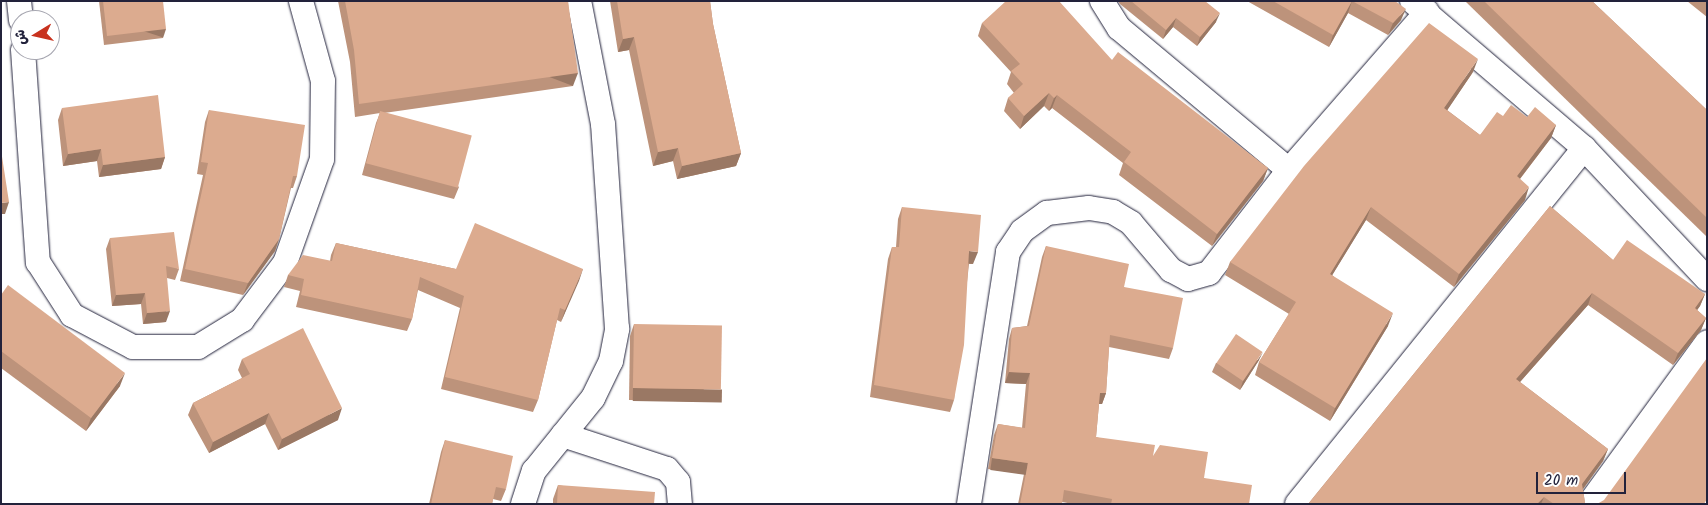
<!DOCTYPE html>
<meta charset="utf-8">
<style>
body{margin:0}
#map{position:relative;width:1708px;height:505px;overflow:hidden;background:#fff;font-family:Kalam,"Playpen Sans Arabic",sans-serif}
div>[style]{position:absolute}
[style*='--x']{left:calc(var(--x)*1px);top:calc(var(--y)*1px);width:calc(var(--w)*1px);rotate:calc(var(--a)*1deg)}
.roads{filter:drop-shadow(0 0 1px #22223b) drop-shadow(0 0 1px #22223b)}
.street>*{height:24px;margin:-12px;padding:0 12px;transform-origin:12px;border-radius:12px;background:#fff}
.wall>*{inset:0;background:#bd937b}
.shaded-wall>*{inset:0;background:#9a7864;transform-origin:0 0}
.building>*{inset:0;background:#dcab8f;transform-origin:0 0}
span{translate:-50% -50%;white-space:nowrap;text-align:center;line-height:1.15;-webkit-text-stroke:5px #fff;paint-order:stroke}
.frame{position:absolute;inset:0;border:2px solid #22223b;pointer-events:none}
.north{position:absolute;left:10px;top:10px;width:50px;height:50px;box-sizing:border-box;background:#fff;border:1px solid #a7a7b1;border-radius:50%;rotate:261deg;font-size:14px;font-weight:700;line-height:20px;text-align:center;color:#22223b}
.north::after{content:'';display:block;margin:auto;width:18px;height:22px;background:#c8321e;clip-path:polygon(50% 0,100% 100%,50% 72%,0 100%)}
.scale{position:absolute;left:1536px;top:472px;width:90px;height:22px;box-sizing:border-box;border:2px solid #22223b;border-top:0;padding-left:6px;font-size:15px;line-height:18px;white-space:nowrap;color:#22223b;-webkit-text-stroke:4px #fff;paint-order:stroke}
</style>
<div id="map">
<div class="roads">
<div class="street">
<i style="--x:19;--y:1;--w:19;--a:84"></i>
<i style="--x:1102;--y:1;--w:32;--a:58"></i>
<i style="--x:1119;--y:28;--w:222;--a:39.9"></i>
<i style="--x:1412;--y:1;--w:226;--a:40.5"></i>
<i style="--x:1584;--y:148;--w:180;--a:46.8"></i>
<i style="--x:23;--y:50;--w:213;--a:86"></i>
<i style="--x:38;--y:262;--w:63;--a:57.3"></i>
<i style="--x:72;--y:315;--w:69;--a:27.7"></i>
<i style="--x:133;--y:347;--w:65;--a:0"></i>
<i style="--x:198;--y:347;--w:52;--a:-31.5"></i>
<i style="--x:242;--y:320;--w:71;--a:-53"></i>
<i style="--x:285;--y:263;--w:110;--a:-70.4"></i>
<i style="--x:322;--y:159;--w:78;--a:-89.3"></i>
<i style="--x:323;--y:81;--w:83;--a:-105.4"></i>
<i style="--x:563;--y:435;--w:109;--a:18.1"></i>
<i style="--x:667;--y:469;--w:17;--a:50"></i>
<i style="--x:678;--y:482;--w:22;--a:85"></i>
<i style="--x:523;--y:504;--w:35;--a:-72"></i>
<i style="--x:534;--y:471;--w:94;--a:-51.1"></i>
<i style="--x:593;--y:398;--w:41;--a:-64.1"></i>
<i style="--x:611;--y:361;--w:33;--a:-79"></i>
<i style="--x:617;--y:329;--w:205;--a:-93.9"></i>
<i style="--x:603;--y:124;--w:125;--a:-101"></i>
<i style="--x:969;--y:504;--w:255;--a:-81.2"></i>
<i style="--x:1008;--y:252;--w:25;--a:-56"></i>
<i style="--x:1022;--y:231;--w:31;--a:-36"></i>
<i style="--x:1047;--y:213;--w:42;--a:-6.8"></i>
<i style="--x:1089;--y:208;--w:24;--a:9"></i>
<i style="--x:1113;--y:212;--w:21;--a:31"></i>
<i style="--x:1131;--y:223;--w:62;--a:49.6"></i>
<i style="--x:1171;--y:270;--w:19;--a:28"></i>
<i style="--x:1188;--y:279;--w:22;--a:-16"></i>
<i style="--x:1209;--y:273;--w:130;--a:-52.2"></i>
<i style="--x:1289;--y:170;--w:210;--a:-48.9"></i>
<i style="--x:1297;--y:504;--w:457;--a:-51.1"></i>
<i style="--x:1589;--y:504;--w:200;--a:-53.9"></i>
</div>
</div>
<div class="wall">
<i style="clip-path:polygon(99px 1px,163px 1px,163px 38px,104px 45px)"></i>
<i style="clip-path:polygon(338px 1px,568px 1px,573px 86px,384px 113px,459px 187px,454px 199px,362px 175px,376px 123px,380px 113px,355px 117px,350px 62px)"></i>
<i style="clip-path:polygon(610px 1px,710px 1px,713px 24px,741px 153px,736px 166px,677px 179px,673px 161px,653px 166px,629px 50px,618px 52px)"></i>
<i style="clip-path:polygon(1118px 1px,1205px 1px,1216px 22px,1197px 46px,1173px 27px,1163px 39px,1120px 4px)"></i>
<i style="clip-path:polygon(1247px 1px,1395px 1px,1401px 20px,1388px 35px,1348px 13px,1329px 47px)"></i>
<i style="clip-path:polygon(1465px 1px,1592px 1px,1707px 110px,1707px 237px)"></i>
<i style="clip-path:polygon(1687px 1px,1707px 1px,1707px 17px)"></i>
<i style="clip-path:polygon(982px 23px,1112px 60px,1268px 168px,1263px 181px,1212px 246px,1119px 175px,1123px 163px,1052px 108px,1049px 111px,1044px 106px,1020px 129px,1004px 111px,1008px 98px,1014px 93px,1007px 84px,1011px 72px,978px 36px)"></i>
<i style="clip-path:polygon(1473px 72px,1447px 110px,1480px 135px,1503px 116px,1527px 117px,1556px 125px,1551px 138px,1520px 179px,1525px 200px,1454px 287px,1366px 220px,1332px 275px,1388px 326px,1330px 421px,1255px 375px,1259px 362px,1289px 314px,1225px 275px,1230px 262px)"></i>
<i style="clip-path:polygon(62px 108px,165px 157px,161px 169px,99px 177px,97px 161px,63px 166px,58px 120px)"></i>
<i style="clip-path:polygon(209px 110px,297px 176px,293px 188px,291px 188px,279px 239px,275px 251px,243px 295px,180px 281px,203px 175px,197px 174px,205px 122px)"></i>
<i style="clip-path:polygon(1550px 206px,1613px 260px,1705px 294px,1700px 306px,1697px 310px,1706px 318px,1701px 330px,1673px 365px,1588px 305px,1520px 382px,1608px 449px,1603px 461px,1583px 489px,1585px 503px,1588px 504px,1308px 504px)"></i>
<i style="clip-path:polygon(902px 207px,973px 264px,969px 264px,954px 400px,950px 412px,870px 397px,888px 259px,892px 247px,896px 247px,898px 219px)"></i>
<i style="clip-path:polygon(110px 238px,179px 269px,175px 280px,167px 278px,166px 322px,143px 324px,141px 304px,112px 306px,106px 249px)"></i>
<i style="clip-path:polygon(336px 243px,456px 269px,583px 269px,561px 322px,557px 320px,538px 400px,533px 412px,441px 389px,460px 308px,418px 290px,412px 319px,407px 331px,296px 307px,300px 291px,284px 287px,288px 275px,330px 261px,331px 255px)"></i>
<i style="clip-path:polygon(1046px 246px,1124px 287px,1173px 348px,1169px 359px,1109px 347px,1106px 393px,1102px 404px,1099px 404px,1096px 437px,1153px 456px,1204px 478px,1249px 504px,1073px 504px,1062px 502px,1062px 504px,1018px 504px,1024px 474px,988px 469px,994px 435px,998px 424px,1022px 428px,1026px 384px,1005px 383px,1009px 339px,1012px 328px,1027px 326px,1042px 257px)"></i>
<i style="clip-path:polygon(1px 295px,120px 386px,86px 431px,1px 368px)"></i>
<i style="clip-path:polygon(634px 324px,717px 402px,629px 400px,630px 336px)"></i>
<i style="clip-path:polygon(242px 359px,338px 420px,278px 450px,265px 424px,209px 453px,188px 415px,193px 403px,242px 378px,238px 370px)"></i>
<i style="clip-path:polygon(1259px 360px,1240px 390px,1212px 372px,1216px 363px)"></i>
<i style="clip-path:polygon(445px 440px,506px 489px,501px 501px,493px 499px,492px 504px,429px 504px,441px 452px)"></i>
<i style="clip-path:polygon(558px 485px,654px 504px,553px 504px,553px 499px)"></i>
</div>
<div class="shaded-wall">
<i style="clip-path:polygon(1352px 1px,1348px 13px,1329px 47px,1333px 35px)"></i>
<i style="clip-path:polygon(1406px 9px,1401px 20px,1388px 35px,1393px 23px)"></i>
<i style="clip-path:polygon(1220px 13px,1216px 22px,1197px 46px,1200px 37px)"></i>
<i style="clip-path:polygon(1176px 18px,1173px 27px,1163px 39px,1166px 30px)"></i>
<i style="left:166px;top:29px;width:9px;height:59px;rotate:108deg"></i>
<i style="clip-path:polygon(634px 37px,629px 50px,618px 52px,623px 39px)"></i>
<i style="clip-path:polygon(1478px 59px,1473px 72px,1440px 121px,1444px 108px)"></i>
<i style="left:578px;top:73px;width:14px;height:221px;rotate:111deg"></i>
<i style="clip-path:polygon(1049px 93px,1044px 106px,1020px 129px,1024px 116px)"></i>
<i style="clip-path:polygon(1057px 95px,1052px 108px,1049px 111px,1054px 98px)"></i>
<i style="clip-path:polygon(1556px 125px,1551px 138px,1512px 189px,1517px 176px)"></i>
<i style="clip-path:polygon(678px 148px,673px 161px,653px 166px,658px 152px)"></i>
<i style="clip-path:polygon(101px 149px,97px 161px,63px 166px,68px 154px)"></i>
<i style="clip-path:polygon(741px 153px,736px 166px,677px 179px,682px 166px)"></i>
<i style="clip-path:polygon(165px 157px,161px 169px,99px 177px,103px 165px)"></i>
<i style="clip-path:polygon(1268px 168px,1263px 181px,1212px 246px,1217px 234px)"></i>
<i style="clip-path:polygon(1529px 187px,1525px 200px,1454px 287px,1459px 274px)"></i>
<i style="clip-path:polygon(9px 202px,5px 214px,1px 214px,1px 203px)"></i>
<i style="clip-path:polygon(1371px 207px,1366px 220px,1325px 287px,1330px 274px)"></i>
<i style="clip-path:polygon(279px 239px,275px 251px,243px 295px,248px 283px)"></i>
<i style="clip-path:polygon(969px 251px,978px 252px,973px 264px,965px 263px)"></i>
<i style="clip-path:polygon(583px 269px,579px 281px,561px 322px,565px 310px)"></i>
<i style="clip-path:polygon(145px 293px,141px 304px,112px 306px,116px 295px)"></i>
<i style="clip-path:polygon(1592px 293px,1588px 305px,1512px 391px,1516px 379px)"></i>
<i style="clip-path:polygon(1705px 294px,1700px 306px,1690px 320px,1695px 308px)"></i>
<i style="clip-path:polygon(170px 311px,166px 322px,143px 324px,147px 313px)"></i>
<i style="clip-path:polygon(1393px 313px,1388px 326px,1330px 421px,1335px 408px)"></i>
<i style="clip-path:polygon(1706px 318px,1701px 330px,1673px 365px,1678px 353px)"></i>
<i style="clip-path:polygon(1263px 352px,1259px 360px,1240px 390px,1243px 381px)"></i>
<i style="clip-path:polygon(1009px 372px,1030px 373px,1026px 384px,1005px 383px)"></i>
<i style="clip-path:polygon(125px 373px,120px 386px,86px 431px,91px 418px)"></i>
<i style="left:633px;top:388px;width:89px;height:13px;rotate:1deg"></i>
<i style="clip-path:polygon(1100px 393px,1106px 393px,1102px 404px,1096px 404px)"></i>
<i style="clip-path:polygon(342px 408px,338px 420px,278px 450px,282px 439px)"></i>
<i style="clip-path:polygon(269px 413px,265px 424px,209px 453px,213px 442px)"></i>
<i style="clip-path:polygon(1608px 449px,1603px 461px,1578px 496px,1582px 484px)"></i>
<i style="left:992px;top:458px;width:36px;height:12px;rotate:8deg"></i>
<i style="clip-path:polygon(1544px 497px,1541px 504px,1537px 504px)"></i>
</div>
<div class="building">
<i style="clip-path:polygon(103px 1px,163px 1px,166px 29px,107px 36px)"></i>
<i style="clip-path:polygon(345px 1px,568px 1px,578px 73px,359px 104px,354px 50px)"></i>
<i style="clip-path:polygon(617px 1px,710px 1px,713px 24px,741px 153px,682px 166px,678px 148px,658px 152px,634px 37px,623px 39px)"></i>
<i style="clip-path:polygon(1006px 1px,1059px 1px,1112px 60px,1118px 52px,1268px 168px,1217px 234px,1124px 162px,1131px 152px,1057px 95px,1054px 98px,1049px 93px,1024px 116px,1008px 98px,1023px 84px,1011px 71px,1020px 64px,982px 23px)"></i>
<i style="clip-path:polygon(1131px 1px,1205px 1px,1220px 13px,1200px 37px,1176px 18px,1166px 30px)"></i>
<i style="clip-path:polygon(1273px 1px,1352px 1px,1333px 35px)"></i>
<i style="clip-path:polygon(1352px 1px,1395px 1px,1406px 9px,1393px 23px)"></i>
<i style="clip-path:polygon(1484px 1px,1592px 1px,1707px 110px,1707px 218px)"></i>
<i style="clip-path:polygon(1429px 23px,1478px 59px,1444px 108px,1480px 135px,1497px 112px,1503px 116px,1511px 105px,1527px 117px,1535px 107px,1556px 125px,1517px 176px,1529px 187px,1459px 274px,1371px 207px,1330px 274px,1393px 313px,1335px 408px,1259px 362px,1296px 302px,1230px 262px,1304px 166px)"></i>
<i style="clip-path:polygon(158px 95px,165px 157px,103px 165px,101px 149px,68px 154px,62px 108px)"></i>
<i style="clip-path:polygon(209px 110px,305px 125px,297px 176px,293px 176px,279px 239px,248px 283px,185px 269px,208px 163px,201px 162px)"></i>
<i style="left:380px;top:111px;width:95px;height:54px;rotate:15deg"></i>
<i style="clip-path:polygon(1px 150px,9px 202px,1px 203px)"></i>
<i style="clip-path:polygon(1550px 206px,1613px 260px,1627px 240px,1705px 294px,1695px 308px,1706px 318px,1678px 353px,1592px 293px,1516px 379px,1608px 449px,1582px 484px,1585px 503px,1588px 504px,1554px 504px,1544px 497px,1537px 504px,1309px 503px)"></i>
<i style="clip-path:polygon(902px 207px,981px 215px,978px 252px,969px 251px,964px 345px,954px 400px,874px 385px,892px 247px,899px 247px)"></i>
<i style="clip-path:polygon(475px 223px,583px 269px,565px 310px,560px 308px,538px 400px,445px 377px,464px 296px,420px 277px,412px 319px,301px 295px,304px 279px,288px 275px,303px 255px,332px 261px,336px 243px,456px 269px)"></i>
<i style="clip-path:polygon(174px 232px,179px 269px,166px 266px,170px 311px,147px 313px,145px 293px,116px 295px,110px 238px)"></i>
<i style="clip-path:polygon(1046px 246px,1129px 264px,1124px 287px,1183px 298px,1173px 348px,1110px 335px,1106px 393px,1100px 393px,1096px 437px,1155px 445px,1153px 456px,1160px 445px,1208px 452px,1204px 478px,1252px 485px,1249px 504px,1111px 504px,1112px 499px,1064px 490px,1062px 504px,1020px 504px,1028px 463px,992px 458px,998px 424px,1025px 428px,1030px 373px,1009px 372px,1012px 328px,1029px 326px)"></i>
<i style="clip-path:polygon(8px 285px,125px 373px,91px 418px,1px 351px,1px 295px)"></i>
<i style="left:634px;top:324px;width:88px;height:64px;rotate:1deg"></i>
<i style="clip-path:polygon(303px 328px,342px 408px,282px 439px,269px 413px,213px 442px,193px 403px,250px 374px,242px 359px)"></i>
<i style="left:1236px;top:334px;width:32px;height:35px;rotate:34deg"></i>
<i style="clip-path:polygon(1707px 358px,1707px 499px,1704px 504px,1597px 504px,1604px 500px)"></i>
<i style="clip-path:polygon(445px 440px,513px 456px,506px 489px,496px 487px,492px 504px,431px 504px)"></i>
<i style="clip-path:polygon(558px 485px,655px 492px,654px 504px,557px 504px)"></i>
</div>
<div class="frame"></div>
<div class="north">ش</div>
<div class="scale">20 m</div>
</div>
